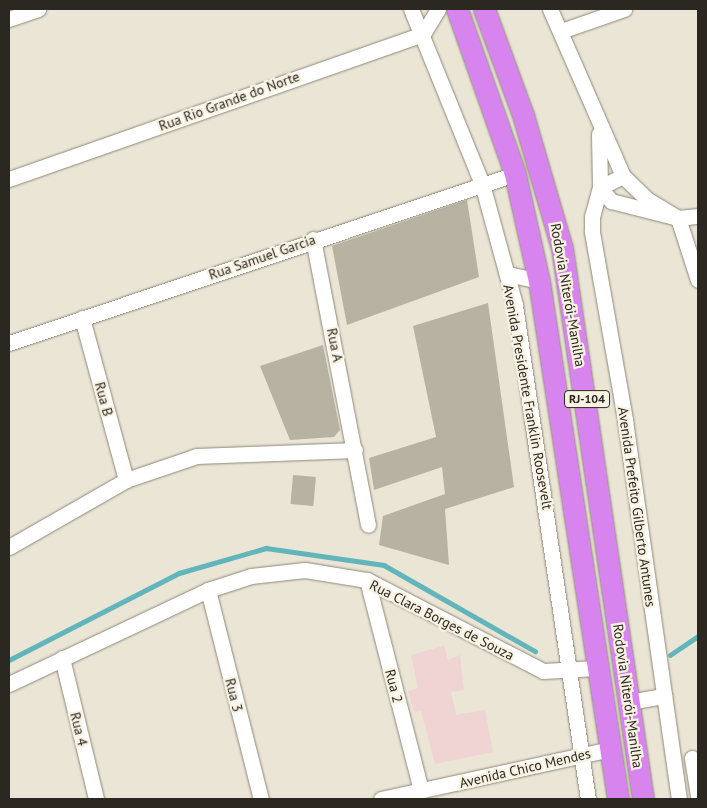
<!DOCTYPE html>
<meta charset="utf-8">
<style>
body{margin:0}
#map{position:relative;width:707px;height:808px;overflow:hidden;background:#eae5d5;font-family:"PT Sans",sans-serif}
div>[style]{position:absolute}
[style*='--x']{left:calc(var(--x)*1px);top:calc(var(--y)*1px);width:calc(var(--w)*1px);rotate:calc(var(--a)*1deg)}
.education>*{inset:0;background:#efd4d3}
.stream>*{height:4.5px;margin:-2.25px;padding:0 2.25px;transform-origin:2.25px;border-radius:2.25px;background:#62b5bb}
.building>*{inset:0;background:#b7b2a2;transform-origin:0 0}
.roads{filter:drop-shadow(0 0 1px #8d8879) drop-shadow(0 0 1px #8d8879)}
.minor>*{height:15px;margin:-7.5px;padding:0 7.5px;transform-origin:7.5px;border-radius:7.5px;background:#fff}
.highway>*{height:21px;margin:-10.5px;padding:0 10.5px;transform-origin:10.5px;border-radius:10.5px;background:#d884ef}
span{translate:-50% -50%;white-space:nowrap;text-align:center;line-height:1.15;-webkit-text-stroke:4.5px #f8f2e2;paint-order:stroke}
.shield-label span{padding:1px 4px;background:#f8f2e2;border:1px solid;border-radius:4px;-webkit-text-stroke-width:0}
.shield-label{font-size:12px;color:#2b2822;font-weight:700}
.street-label{font-size:14px;color:#2b2822}
.frame{position:absolute;inset:0;border:10px solid #2b2822;pointer-events:none}
</style>
<div id="map">
<div class="education">
<i style="clip-path:polygon(444px 646px,448px 660px,460px 655px,464px 690px,451px 692px,456px 715px,485px 710px,493px 752px,435px 764px,421px 711px,414px 712px,408px 691px,418px 688px,411px 655px)"></i>
</div>
<div class="stream">
<i style="--x:670;--y:655;--w:34;--a:-34"></i>
<i style="--x:9;--y:660;--w:191;--a:-27.1"></i>
<i style="--x:179;--y:573;--w:91;--a:-16"></i>
<i style="--x:266;--y:548;--w:119;--a:8.2"></i>
<i style="--x:384;--y:565;--w:174;--a:29.7"></i>
</div>
<div class="building">
<i style="clip-path:polygon(467px 200px,479px 277px,347px 325px,332px 246px)"></i>
<i style="clip-path:polygon(488px 303px,514px 487px,445px 509px,449px 565px,379px 545px,383px 516px,445px 494px,442px 467px,374px 490px,369px 458px,436px 437px,413px 326px)"></i>
<i style="clip-path:polygon(323px 345px,340px 430px,334px 437px,290px 440px,260px 366px)"></i>
<i style="left:293px;top:475px;width:23px;height:29px;rotate:5deg"></i>
</div>
<div class="roads">
<div class="minor">
<i style="--x:411;--y:9;--w:189;--a:67.9"></i>
<i style="--x:482;--y:184;--w:125;--a:74.7"></i>
<i style="--x:515;--y:305;--w:499;--a:81.6"></i>
<i style="--x:550;--y:9;--w:182;--a:66.4"></i>
<i style="--x:623;--y:176;--w:35;--a:44"></i>
<i style="--x:648;--y:200;--w:35;--a:31"></i>
<i style="--x:9;--y:19;--w:31;--a:-19"></i>
<i style="--x:561;--y:31;--w:67;--a:-19.2"></i>
<i style="--x:599;--y:134;--w:53;--a:88.9"></i>
<i style="--x:600;--y:187;--w:18;--a:52"></i>
<i style="--x:611;--y:201;--w:69;--a:14.2"></i>
<i style="--x:678;--y:218;--w:20;--a:-6"></i>
<i style="--x:623;--y:176;--w:25;--a:154"></i>
<i style="--x:600;--y:187;--w:30;--a:105"></i>
<i style="--x:592;--y:216;--w:16;--a:90"></i>
<i style="--x:592;--y:232;--w:191;--a:80"></i>
<i style="--x:625;--y:420;--w:383;--a:81.9"></i>
<i style="--x:9;--y:179;--w:439;--a:-19.3"></i>
<i style="--x:423;--y:34;--w:29;--a:-59"></i>
<i style="--x:678;--y:218;--w:65;--a:72.1"></i>
<i style="--x:313;--y:239;--w:291;--a:79.1"></i>
<i style="--x:507;--y:274;--w:33;--a:12"></i>
<i style="--x:82;--y:318;--w:168;--a:74.8"></i>
<i style="--x:9;--y:343;--w:533;--a:-18.47"></i>
<i style="--x:9;--y:547;--w:135;--a:-29.8"></i>
<i style="--x:126;--y:480;--w:75;--a:-18.7"></i>
<i style="--x:197;--y:456;--w:158;--a:-2.2"></i>
<i style="--x:367;--y:580;--w:218;--a:75.6"></i>
<i style="--x:208;--y:590;--w:216;--a:75.8"></i>
<i style="--x:62;--y:658;--w:145;--a:76.4"></i>
<i style="--x:9;--y:684;--w:220;--a:-25.3"></i>
<i style="--x:208;--y:590;--w:45;--a:-18"></i>
<i style="--x:251;--y:576;--w:54;--a:-6.3"></i>
<i style="--x:305;--y:570;--w:63;--a:9.2"></i>
<i style="--x:367;--y:580;--w:198;--a:27.3"></i>
<i style="--x:543;--y:671;--w:53;--a:-3.2"></i>
<i style="--x:629;--y:702;--w:36;--a:-10"></i>
<i style="--x:692;--y:758;--w:39;--a:81"></i>
<i style="--x:381;--y:799;--w:235;--a:-12.3"></i>
</div>
<div class="highway">
<i style="--x:457;--y:9;--w:175;--a:70.6"></i>
<i style="--x:515;--y:174;--w:110;--a:77.4"></i>
<i style="--x:539;--y:281;--w:524;--a:81.33"></i>
<i style="--x:484;--y:9;--w:113;--a:69.8"></i>
<i style="--x:523;--y:115;--w:139;--a:73.7"></i>
<i style="--x:562;--y:248;--w:557;--a:81.64"></i>
</div>
</div>
<div class="shield-label">
<span style="left:587px;top:399px">RJ-104</span>
</div>
<div class="street-label">
<span style="left:229px;top:101px;rotate:-20deg">Rua Rio Grande do Norte</span>
<span style="left:262px;top:257px;rotate:-19deg">Rua Samuel Garcia</span>
<span style="left:568px;top:295px;rotate:80deg">Rodovia Niterói-Manilha</span>
<span style="left:335px;top:345px;rotate:79deg">Rua A</span>
<span style="left:528px;top:397px;rotate:80deg">Avenida Presidente Franklin Roosevelt</span>
<span style="left:104px;top:399px;rotate:75deg">Rua B</span>
<span style="left:637px;top:507px;rotate:82deg">Avenida Prefeito Gilberto Antunes</span>
<span style="left:442px;top:620px;rotate:27deg">Rua Clara Borges de Souza</span>
<span style="left:394px;top:686px;rotate:76deg">Rua 2</span>
<span style="left:234px;top:695px;rotate:76deg">Rua 3</span>
<span style="left:628px;top:696px;rotate:82deg">Rodovia Niterói-Manilha</span>
<span style="left:79px;top:729px;rotate:76deg">Rua 4</span>
<span style="left:525px;top:768px;rotate:-13deg">Avenida Chico Mendes</span>
</div>
<div class="frame"></div>
</div>
